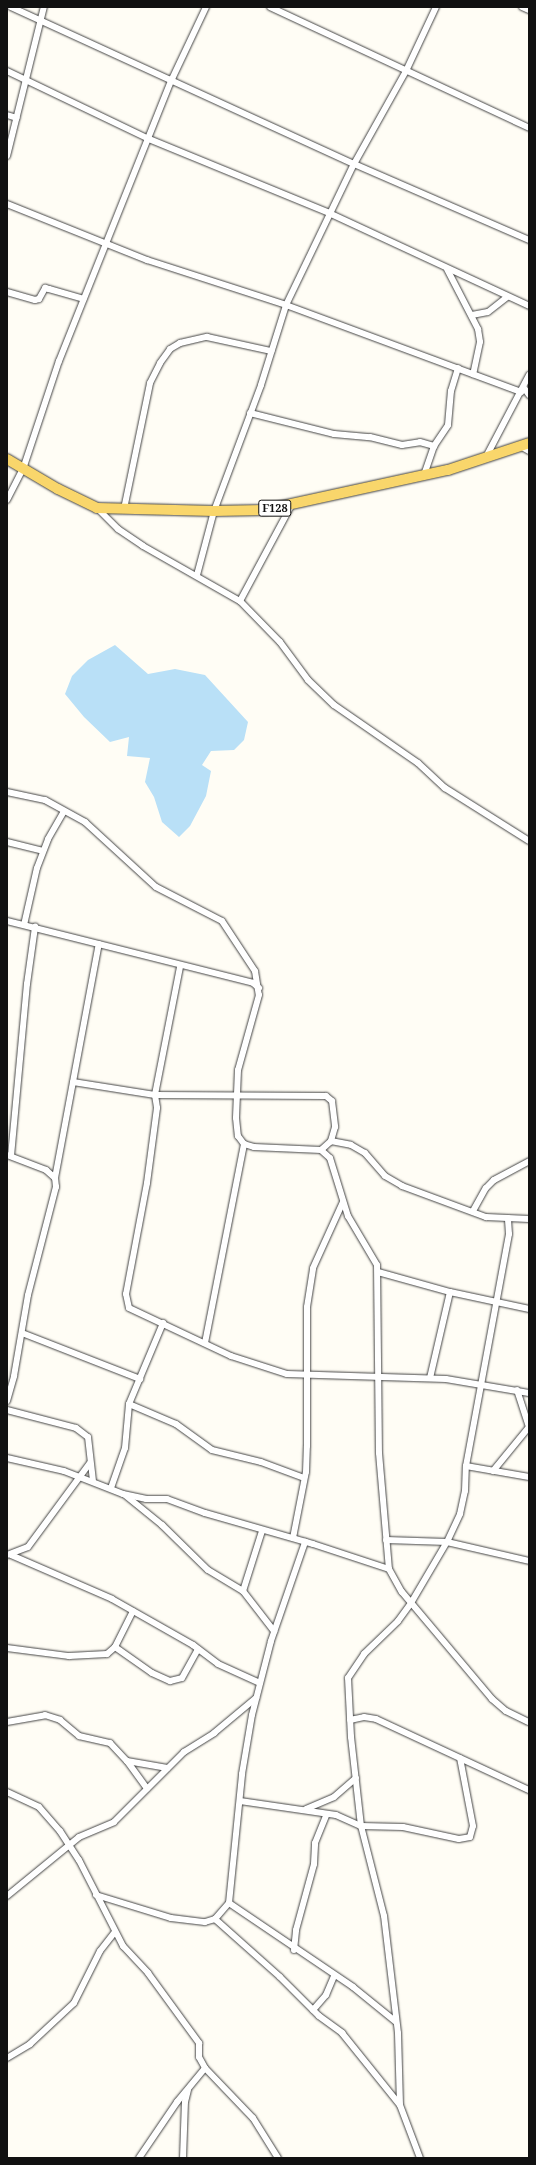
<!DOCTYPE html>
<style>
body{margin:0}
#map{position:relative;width:536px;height:2165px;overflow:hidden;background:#fffdf5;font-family:"Noto Serif",serif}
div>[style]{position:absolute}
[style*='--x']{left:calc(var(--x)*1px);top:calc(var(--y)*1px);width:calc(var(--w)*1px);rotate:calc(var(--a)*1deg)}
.water>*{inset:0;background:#b9e0f7}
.roads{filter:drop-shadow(0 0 1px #444) drop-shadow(0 0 1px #444)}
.minor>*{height:6px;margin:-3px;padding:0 3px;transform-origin:3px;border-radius:3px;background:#fff}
.primary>*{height:10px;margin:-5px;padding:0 5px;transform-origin:5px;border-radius:5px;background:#f9d66b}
span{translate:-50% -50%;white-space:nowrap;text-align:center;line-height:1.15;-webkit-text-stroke:4px #fff;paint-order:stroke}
.shield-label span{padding:1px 3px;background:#fff;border:1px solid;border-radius:3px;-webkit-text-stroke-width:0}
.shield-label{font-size:11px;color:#111;font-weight:700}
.frame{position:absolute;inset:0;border:8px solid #111;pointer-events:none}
</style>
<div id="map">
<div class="water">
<i style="clip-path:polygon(115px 645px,148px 674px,175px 669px,205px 675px,248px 722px,244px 740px,234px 750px,211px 751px,202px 765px,211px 771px,206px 796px,190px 826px,179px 837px,162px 822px,154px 797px,145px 782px,150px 758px,127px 756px,129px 737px,110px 742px,84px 717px,65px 694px,72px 676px,88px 660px)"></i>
</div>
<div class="roads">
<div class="minor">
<i style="--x:11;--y:7;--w:377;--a:24.6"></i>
<i style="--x:354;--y:164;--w:191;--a:23.5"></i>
<i style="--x:270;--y:7;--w:286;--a:25"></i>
<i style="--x:522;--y:7;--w:8;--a:23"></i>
<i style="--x:7;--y:71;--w:157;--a:25.6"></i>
<i style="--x:149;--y:139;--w:195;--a:22.3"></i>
<i style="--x:329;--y:213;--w:221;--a:24.9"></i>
<i style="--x:7;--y:115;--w:10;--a:17"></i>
<i style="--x:7;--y:156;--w:154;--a:-76.1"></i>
<i style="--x:7;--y:204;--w:151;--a:21.8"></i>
<i style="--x:147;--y:260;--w:146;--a:17.9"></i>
<i style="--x:286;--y:305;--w:251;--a:20.3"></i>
<i style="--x:447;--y:269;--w:68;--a:62.7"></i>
<i style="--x:478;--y:329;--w:13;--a:81"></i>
<i style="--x:480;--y:342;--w:33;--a:102"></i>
<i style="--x:7;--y:292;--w:29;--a:16"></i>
<i style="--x:35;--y:300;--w:4;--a:-14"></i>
<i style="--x:39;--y:299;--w:13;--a:-61"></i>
<i style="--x:45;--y:288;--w:4;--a:14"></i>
<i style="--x:49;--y:289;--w:36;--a:16"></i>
<i style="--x:472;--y:315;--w:16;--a:-11"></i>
<i style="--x:488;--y:312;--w:24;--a:-38"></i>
<i style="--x:524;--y:388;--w:9;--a:54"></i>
<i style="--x:250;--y:413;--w:87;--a:14"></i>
<i style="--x:334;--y:434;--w:36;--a:5"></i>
<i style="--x:370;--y:437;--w:33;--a:14"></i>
<i style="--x:402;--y:445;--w:18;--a:-9"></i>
<i style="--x:420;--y:442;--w:15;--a:16"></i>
<i style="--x:520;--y:446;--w:10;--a:29"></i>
<i style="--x:486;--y:457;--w:93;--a:-62.3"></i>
<i style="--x:424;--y:475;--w:31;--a:-71"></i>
<i style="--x:434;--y:446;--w:25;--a:-56"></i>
<i style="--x:448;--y:425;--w:34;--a:-85"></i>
<i style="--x:451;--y:391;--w:24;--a:-73"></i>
<i style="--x:7;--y:500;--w:35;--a:-63"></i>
<i style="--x:23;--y:469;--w:114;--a:-71.6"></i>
<i style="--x:59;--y:361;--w:304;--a:-68.2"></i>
<i style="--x:172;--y:79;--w:80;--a:-64.7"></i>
<i style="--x:97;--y:508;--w:30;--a:45"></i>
<i style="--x:118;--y:529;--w:30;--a:34"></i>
<i style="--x:143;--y:546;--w:112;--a:29.6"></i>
<i style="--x:240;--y:601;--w:57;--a:45.7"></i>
<i style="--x:280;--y:642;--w:47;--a:53.6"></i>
<i style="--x:308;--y:680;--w:36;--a:44"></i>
<i style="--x:334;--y:705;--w:102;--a:34.6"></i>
<i style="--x:418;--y:763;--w:37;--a:43"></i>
<i style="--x:445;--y:788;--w:99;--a:32.2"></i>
<i style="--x:124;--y:509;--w:129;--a:-78.3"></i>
<i style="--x:150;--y:383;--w:22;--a:-63"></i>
<i style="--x:160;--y:363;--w:17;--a:-54"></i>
<i style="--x:170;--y:349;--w:12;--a:-31"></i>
<i style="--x:180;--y:343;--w:28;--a:-13"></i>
<i style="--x:207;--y:337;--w:66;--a:12.3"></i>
<i style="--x:197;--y:575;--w:66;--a:-75.1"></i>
<i style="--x:214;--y:511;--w:134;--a:-69.5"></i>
<i style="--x:261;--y:385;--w:84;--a:-72.6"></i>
<i style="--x:286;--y:305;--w:157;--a:-64.3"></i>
<i style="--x:354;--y:164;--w:107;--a:-60.8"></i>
<i style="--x:406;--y:71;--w:71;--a:-64.9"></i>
<i style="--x:240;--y:601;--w:110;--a:-61.8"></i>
<i style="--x:7;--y:792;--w:39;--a:12"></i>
<i style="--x:45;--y:800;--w:46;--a:28.8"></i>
<i style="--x:85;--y:822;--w:96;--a:42.5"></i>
<i style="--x:156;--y:887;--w:74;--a:27.3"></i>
<i style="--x:222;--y:921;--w:60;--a:56.6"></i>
<i style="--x:255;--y:971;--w:24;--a:81"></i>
<i style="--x:259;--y:995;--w:78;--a:105.6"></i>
<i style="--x:238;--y:1070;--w:48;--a:92.4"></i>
<i style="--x:236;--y:1118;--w:18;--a:84"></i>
<i style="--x:238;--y:1136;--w:10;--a:53"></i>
<i style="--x:244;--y:1144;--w:10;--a:17"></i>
<i style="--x:254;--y:1147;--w:67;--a:2.6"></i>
<i style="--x:321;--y:1150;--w:12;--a:42"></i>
<i style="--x:330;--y:1158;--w:61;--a:72.8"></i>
<i style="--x:348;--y:1216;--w:57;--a:59.4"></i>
<i style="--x:377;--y:1265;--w:188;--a:89.4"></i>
<i style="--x:379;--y:1453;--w:116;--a:85.1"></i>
<i style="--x:389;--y:1569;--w:26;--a:61"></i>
<i style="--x:402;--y:1592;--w:140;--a:49.9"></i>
<i style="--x:492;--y:1699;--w:18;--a:41"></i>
<i style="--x:506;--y:1711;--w:25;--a:26"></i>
<i style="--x:7;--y:842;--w:37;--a:14"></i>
<i style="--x:7;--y:921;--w:254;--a:14.1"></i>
<i style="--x:253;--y:983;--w:8;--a:40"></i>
<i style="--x:24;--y:925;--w:58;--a:-77.2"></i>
<i style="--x:37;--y:868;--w:31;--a:-69"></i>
<i style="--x:48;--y:839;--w:32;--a:-60"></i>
<i style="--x:180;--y:967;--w:130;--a:101.1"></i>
<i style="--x:155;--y:1095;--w:13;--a:81"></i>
<i style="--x:157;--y:1108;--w:76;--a:97.6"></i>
<i style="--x:147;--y:1183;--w:113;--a:100.7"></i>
<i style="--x:126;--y:1294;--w:14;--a:78"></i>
<i style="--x:129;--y:1308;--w:113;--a:25.2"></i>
<i style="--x:231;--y:1356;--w:59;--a:17.8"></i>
<i style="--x:287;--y:1374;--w:159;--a:1.8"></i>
<i style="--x:446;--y:1379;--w:84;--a:9.6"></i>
<i style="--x:73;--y:1082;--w:83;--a:9"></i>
<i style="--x:155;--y:1095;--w:171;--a:0.3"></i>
<i style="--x:326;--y:1096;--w:8;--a:40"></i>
<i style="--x:332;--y:1101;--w:26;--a:83"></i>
<i style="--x:335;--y:1127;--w:15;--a:106"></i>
<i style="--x:331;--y:1141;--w:13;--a:138"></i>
<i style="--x:331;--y:1141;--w:20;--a:11"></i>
<i style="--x:351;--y:1145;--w:16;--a:30"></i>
<i style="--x:365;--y:1153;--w:30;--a:49"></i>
<i style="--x:385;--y:1176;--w:20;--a:30"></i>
<i style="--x:402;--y:1186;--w:90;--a:20.3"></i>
<i style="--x:486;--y:1217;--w:43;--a:2.7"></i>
<i style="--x:7;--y:1155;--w:42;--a:21"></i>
<i style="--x:46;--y:1170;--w:12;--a:42"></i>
<i style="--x:11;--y:1156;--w:173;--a:-84.7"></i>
<i style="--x:27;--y:984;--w:58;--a:-82"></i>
<i style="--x:473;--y:1211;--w:26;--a:-61"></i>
<i style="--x:486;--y:1188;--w:11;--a:-45"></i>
<i style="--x:494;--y:1180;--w:40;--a:-28"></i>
<i style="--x:378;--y:1272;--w:75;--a:15.5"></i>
<i style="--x:450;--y:1292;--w:81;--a:12.1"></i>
<i style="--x:22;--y:1333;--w:127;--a:21.3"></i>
<i style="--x:205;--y:1343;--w:203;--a:-78.9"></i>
<i style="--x:430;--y:1378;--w:88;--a:-76.9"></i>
<i style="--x:517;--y:1390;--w:40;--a:72"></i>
<i style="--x:7;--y:1401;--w:26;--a:-74"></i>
<i style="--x:14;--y:1376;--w:82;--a:-80.2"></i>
<i style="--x:28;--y:1295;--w:112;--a:-75.5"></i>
<i style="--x:56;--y:1187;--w:9;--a:-96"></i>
<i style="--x:55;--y:1178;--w:238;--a:-79.4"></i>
<i style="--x:129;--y:1404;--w:51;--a:23.1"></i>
<i style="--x:176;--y:1424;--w:44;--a:35.8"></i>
<i style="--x:212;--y:1450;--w:50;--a:13.8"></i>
<i style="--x:261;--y:1462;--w:46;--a:20.4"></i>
<i style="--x:7;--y:1410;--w:71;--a:14.6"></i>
<i style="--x:76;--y:1428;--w:15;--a:37"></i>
<i style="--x:88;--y:1437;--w:44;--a:83.5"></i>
<i style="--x:7;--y:1458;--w:58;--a:12.8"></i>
<i style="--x:64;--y:1471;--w:63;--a:21.3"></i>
<i style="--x:123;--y:1494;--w:24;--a:12"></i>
<i style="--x:146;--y:1499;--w:21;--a:0"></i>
<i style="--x:167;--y:1499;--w:40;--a:20.2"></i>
<i style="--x:205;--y:1513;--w:112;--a:16"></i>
<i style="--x:313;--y:1544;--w:80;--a:18.2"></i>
<i style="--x:466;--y:1466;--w:64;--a:9.9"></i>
<i style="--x:493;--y:1471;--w:57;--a:-50.7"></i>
<i style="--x:111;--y:1488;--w:42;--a:-70.7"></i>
<i style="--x:125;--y:1448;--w:44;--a:-84.8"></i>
<i style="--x:129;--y:1404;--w:88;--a:-67.2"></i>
<i style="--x:125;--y:1495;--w:48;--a:39"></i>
<i style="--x:162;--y:1525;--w:64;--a:44.4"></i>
<i style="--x:208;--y:1570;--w:41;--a:31"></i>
<i style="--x:243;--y:1591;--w:51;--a:52.2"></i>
<i style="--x:293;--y:1538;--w:67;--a:-78.9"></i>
<i style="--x:306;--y:1472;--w:26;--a:-88"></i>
<i style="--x:307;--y:1446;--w:139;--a:-90"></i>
<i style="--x:307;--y:1307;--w:39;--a:-81"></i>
<i style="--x:313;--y:1268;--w:72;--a:-65.6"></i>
<i style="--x:386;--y:1540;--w:61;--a:1.9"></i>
<i style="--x:447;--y:1542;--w:84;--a:13"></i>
<i style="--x:7;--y:1555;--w:22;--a:-21"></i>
<i style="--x:28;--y:1547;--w:104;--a:-53.6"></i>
<i style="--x:11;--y:1555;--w:110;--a:23.5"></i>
<i style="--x:112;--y:1599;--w:93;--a:29.6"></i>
<i style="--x:193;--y:1645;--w:31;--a:37"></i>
<i style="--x:218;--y:1664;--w:46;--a:24.3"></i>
<i style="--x:243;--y:1591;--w:63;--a:-72.4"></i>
<i style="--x:115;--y:1647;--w:45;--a:35.1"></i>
<i style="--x:152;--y:1673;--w:20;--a:24"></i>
<i style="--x:170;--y:1681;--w:12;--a:-14"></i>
<i style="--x:182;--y:1678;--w:33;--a:-61"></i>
<i style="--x:7;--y:1648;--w:63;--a:7.4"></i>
<i style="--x:69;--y:1656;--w:38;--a:-3"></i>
<i style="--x:107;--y:1654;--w:11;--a:-41"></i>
<i style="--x:115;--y:1647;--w:40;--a:-63.4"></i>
<i style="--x:350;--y:1720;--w:14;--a:-12"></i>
<i style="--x:364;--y:1717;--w:12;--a:9"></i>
<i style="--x:376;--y:1719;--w:169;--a:24.9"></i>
<i style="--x:7;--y:1722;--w:39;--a:-10"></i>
<i style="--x:45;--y:1715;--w:16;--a:18"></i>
<i style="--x:60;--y:1720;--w:25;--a:40"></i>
<i style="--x:79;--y:1736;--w:32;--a:13"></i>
<i style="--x:110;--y:1743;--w:25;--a:47"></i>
<i style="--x:127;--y:1761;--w:34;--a:54"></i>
<i style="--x:127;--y:1761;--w:41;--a:9.9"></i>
<i style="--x:7;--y:1792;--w:35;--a:25"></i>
<i style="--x:39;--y:1807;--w:32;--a:49"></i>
<i style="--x:60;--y:1831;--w:35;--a:57"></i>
<i style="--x:79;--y:1860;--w:97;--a:62.9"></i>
<i style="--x:123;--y:1946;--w:37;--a:47"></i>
<i style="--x:148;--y:1973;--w:87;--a:53.9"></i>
<i style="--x:199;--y:2043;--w:14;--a:90"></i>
<i style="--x:199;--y:2057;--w:13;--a:61"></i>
<i style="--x:205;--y:2068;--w:69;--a:46.2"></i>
<i style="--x:253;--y:2118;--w:47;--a:58"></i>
<i style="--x:240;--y:1801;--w:97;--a:8.3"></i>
<i style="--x:336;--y:1815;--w:27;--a:24"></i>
<i style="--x:361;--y:1826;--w:42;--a:1.4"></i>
<i style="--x:403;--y:1827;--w:57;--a:12.1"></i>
<i style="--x:459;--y:1839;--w:11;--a:-10"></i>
<i style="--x:470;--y:1837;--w:11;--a:-75"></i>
<i style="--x:473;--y:1826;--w:69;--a:-100.8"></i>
<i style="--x:306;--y:1809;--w:30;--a:-23"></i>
<i style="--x:334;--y:1797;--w:29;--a:-41"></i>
<i style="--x:96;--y:1895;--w:78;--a:17"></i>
<i style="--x:171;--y:1918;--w:34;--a:7"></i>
<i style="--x:205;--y:1922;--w:10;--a:-17"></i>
<i style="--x:215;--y:1919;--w:21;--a:-49"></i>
<i style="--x:229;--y:1903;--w:130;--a:-84.2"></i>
<i style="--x:242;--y:1774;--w:60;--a:-80.4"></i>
<i style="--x:252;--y:1715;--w:76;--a:-75.6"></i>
<i style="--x:271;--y:1641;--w:105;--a:-71"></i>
<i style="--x:7;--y:1896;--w:93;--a:-39.3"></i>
<i style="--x:79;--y:1837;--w:38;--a:-23"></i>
<i style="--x:114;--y:1822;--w:99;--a:-45"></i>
<i style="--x:184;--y:1752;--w:36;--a:-32"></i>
<i style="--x:214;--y:1733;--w:55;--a:-39.8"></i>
<i style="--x:229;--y:1903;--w:150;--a:34.1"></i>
<i style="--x:353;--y:1987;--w:55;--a:39.1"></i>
<i style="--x:215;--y:1919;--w:87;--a:41.7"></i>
<i style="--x:280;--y:1977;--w:55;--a:45"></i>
<i style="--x:319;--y:2016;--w:29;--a:36"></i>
<i style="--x:342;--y:2033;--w:91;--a:51.2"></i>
<i style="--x:294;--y:1950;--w:20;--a:-84"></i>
<i style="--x:296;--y:1930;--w:68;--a:-74.7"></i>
<i style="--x:314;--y:1864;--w:21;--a:-87"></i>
<i style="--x:315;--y:1843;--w:31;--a:-68"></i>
<i style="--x:313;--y:2010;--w:20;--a:-49"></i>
<i style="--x:326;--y:1995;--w:21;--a:-67"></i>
<i style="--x:7;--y:2058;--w:27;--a:-31"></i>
<i style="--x:30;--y:2044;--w:60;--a:-43"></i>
<i style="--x:74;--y:2003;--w:58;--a:-63.4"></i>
<i style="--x:100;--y:1951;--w:24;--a:-52"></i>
<i style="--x:139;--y:2158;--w:68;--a:-55.8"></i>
<i style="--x:177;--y:2102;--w:44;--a:-50.5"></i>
<i style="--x:183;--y:2158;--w:56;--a:-88"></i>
<i style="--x:185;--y:2102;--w:12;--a:-76"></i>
<i style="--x:420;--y:2158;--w:57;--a:-110.7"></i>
<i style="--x:400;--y:2105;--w:72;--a:-91.6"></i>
<i style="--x:398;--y:2033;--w:118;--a:-96.8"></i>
<i style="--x:384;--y:1916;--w:93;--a:-104.3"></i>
<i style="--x:361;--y:1826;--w:90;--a:-96.4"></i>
<i style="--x:351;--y:1737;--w:59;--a:-92.9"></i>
<i style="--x:348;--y:1678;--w:29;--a:-56"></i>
<i style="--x:364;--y:1654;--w:47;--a:-44.1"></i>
<i style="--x:398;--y:1621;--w:22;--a:-54"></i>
<i style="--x:411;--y:1603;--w:71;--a:-59.5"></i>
<i style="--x:447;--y:1542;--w:31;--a:-65"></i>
<i style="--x:460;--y:1514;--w:24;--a:-78"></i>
<i style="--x:465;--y:1491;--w:25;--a:-88"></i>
<i style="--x:466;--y:1466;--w:236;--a:-79.5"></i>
<i style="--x:509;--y:1234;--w:16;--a:-94"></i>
</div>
<div class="primary">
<i style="--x:7;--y:459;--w:59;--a:30.5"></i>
<i style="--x:58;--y:489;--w:43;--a:26"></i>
<i style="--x:97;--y:508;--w:117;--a:1.5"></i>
<i style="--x:214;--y:511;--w:50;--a:-1.1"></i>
<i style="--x:264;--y:510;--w:188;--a:-12.3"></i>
<i style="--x:448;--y:470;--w:85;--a:-18.4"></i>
</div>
</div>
<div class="shield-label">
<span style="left:275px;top:508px">F128</span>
</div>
<div class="frame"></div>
</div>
